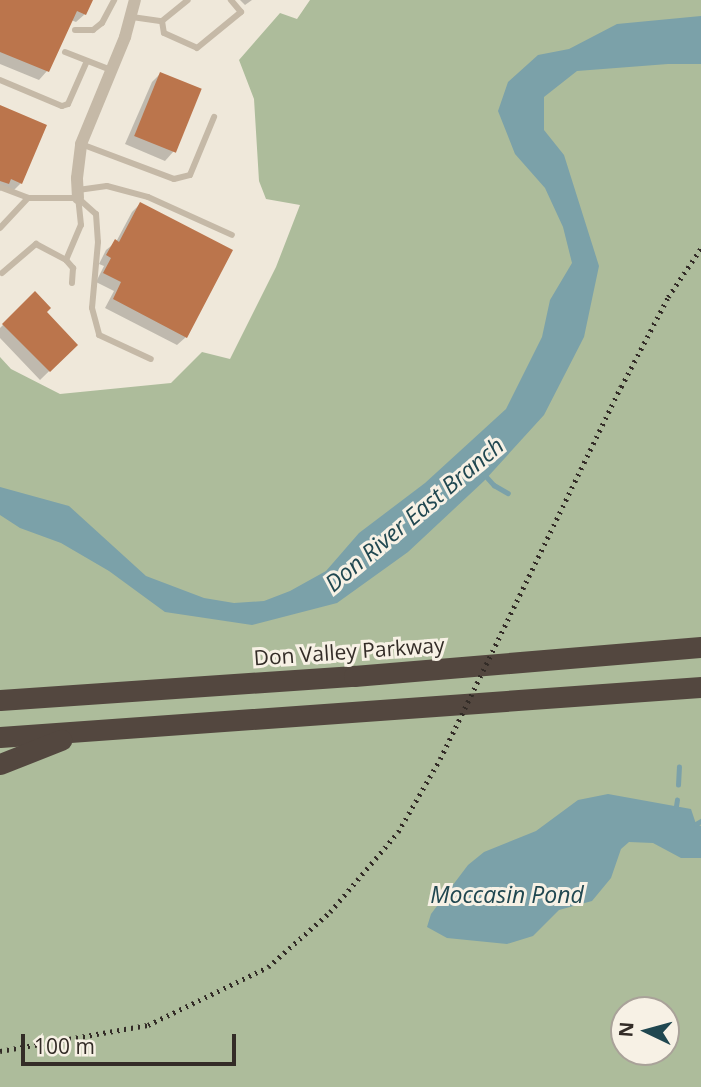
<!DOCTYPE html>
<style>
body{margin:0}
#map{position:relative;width:701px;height:1087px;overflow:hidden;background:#efe8da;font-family:"Open Sans",sans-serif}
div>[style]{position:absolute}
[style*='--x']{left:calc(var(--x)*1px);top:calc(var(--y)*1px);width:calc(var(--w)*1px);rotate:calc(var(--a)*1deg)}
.green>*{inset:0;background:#adbc9b}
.water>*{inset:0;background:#7ba1a9}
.shadow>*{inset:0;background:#0003}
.stream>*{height:4.5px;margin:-2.25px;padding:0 2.25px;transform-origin:2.25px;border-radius:2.25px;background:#7ba1a9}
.building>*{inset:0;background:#bb754c;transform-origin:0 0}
.lane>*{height:6px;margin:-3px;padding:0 3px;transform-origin:3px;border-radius:3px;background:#c5b9a7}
.street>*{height:12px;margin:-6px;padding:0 6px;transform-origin:6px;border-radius:6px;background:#c5b9a7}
.highway>*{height:21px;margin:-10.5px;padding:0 10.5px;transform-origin:10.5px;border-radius:10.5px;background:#53473f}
.rail>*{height:4.5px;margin-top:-2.25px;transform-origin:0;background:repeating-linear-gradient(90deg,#332c27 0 2px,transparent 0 7px)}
span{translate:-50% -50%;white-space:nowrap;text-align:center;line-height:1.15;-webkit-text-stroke:6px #f7f1e5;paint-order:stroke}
.street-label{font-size:21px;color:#332c27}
.water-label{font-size:23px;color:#204750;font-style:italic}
.north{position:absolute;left:610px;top:996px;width:70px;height:70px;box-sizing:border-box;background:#f7f1e5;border:2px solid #a9a299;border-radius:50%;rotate:275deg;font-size:19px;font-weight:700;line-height:28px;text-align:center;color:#332c27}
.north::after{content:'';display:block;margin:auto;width:24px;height:32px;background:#204750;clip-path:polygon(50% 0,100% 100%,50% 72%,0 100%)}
.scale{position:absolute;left:21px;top:1034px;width:215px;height:32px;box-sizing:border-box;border:4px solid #332c27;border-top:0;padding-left:9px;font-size:21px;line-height:24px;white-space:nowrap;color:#332c27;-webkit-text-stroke:5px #f7f1e5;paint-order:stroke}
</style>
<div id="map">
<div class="green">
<i style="clip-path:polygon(evenodd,310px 0,701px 0,701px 1087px,0 1087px,0 357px,11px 369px,60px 394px,171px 383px,202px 352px,230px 359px,276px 267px,300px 205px,266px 199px,259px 181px,254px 99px,239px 60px,280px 13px,297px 19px,310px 0,624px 1010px,666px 1010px,666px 1052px,624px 1052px,624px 1010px)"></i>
</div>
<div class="water">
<i style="clip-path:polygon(701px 16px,701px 64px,668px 64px,577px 71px,544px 97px,544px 130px,564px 155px,599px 266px,584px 337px,544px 415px,484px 481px,408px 552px,337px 603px,252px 625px,165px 612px,109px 571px,61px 543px,20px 528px,0 515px,0 487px,69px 506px,146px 576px,204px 598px,234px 603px,264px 601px,290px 591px,326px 571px,359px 533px,425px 483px,506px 409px,542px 337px,550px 300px,572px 263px,563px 227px,545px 188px,515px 154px,498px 111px,508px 82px,538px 55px,569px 49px,617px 24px)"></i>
<i style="clip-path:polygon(608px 794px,691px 809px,696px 824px,701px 826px,701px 858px,681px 858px,653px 843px,629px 842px,621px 849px,611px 878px,592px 901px,559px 910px,533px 936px,507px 944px,447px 938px,427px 927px,431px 914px,468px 865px,484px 852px,536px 831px,578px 800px)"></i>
</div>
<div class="shadow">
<i style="clip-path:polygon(0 0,91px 0,85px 14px,76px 22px,71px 20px,47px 71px,39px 80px,0 64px)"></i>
<i style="clip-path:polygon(240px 0,252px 0,245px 5px)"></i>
<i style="clip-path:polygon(160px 74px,200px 90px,173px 152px,165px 161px,125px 144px,152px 82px)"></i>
<i style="clip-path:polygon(0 107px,21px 183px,12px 192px,3px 188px,0 191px)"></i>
<i style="clip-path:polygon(140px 204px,186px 337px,177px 345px,105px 308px,114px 291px,96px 282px,104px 266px,99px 264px,106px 250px,116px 242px,132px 212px)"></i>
<i style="clip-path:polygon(35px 293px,44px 312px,76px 345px,40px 380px,0 338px,0 328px)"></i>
</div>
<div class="stream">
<i style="--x:484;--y:474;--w:15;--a:48"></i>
<i style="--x:494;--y:485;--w:16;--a:30"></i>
<i style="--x:678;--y:785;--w:18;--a:-87"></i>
<i style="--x:676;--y:806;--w:6;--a:-81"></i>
<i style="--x:696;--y:824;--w:6;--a:-31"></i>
</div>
<div class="building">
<i style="clip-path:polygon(0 0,93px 0,86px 15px,77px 11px,49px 72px,0 52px)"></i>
<i style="left:160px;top:72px;width:45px;height:69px;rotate:22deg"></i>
<i style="clip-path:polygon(0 105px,47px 125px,22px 184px,11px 179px,9px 184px,0 181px)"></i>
<i style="clip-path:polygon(140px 202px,233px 250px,187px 338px,113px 299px,121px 282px,103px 273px,111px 258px,106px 255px,115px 239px,119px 242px)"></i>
<i style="clip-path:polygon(35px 291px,51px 308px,47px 312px,78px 345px,50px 372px,2px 324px)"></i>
</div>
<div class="lane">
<i style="--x:132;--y:17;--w:30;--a:8"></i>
<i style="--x:162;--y:21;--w:33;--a:-39"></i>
<i style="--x:162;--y:21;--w:12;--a:81"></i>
<i style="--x:164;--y:33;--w:36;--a:24"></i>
<i style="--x:197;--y:48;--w:57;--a:-39.3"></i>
<i style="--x:241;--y:12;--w:16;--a:-130"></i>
<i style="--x:75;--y:30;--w:18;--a:0"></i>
<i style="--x:93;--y:30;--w:11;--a:-38"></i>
<i style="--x:102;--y:23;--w:26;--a:-62"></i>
<i style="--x:65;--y:52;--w:49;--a:21.4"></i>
<i style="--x:0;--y:80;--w:67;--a:22.8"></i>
<i style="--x:62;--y:106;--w:6;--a:-18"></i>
<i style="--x:68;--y:104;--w:47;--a:-66.2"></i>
<i style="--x:81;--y:144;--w:99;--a:20.6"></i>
<i style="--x:174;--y:179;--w:16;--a:-14"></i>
<i style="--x:190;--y:175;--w:63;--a:-67.5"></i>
<i style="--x:0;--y:187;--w:30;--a:21"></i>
<i style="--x:28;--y:198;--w:50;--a:0"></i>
<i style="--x:78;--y:198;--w:24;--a:42"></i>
<i style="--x:96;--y:214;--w:28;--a:86"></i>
<i style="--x:98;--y:242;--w:66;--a:95.2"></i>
<i style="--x:92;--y:308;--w:28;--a:75"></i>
<i style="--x:99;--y:335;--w:57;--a:24.8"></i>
<i style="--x:78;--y:190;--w:29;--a:-8"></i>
<i style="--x:107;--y:186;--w:42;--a:15"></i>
<i style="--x:148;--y:197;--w:92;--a:24.3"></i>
<i style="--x:0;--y:228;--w:41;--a:-47"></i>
<i style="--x:66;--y:260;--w:11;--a:49"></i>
<i style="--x:73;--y:268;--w:15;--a:94"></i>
<i style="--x:2;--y:273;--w:45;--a:-40.5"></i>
<i style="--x:36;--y:244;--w:34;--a:28"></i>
<i style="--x:66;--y:260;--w:38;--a:-67"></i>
<i style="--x:81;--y:225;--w:27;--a:-96"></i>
</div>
<div class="street">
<i style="--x:78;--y:198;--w:20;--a:-93"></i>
<i style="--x:77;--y:178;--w:34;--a:-83"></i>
<i style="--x:81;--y:144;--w:116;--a:-67.6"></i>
<i style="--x:125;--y:37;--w:38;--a:-75"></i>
</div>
<div class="highway">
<i style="--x:0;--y:700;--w:355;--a:-3.9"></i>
<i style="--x:354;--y:676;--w:348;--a:-4.8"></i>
<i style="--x:0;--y:737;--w:703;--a:-4.08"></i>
<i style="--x:0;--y:764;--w:66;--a:-21.5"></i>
</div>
<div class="rail">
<i style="--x:0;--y:1051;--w:150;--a:-10"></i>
<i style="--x:148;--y:1025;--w:133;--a:-25.8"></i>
<i style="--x:268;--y:967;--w:83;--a:-41.6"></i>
<i style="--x:330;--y:912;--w:105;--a:-49.6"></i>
<i style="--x:398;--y:832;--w:84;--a:-60.1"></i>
<i style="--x:440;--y:759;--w:414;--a:-64.1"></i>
<i style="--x:621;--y:387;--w:102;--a:-62.4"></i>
<i style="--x:668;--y:297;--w:59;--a:-56"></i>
</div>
<div class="street-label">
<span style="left:349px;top:651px;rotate:-4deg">Don Valley Parkway</span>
</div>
<div class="water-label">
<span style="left:414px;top:514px;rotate:-40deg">Don River East Branch</span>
<span style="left:507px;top:894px">Moccasin Pond</span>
</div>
<div class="north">N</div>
<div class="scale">100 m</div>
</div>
